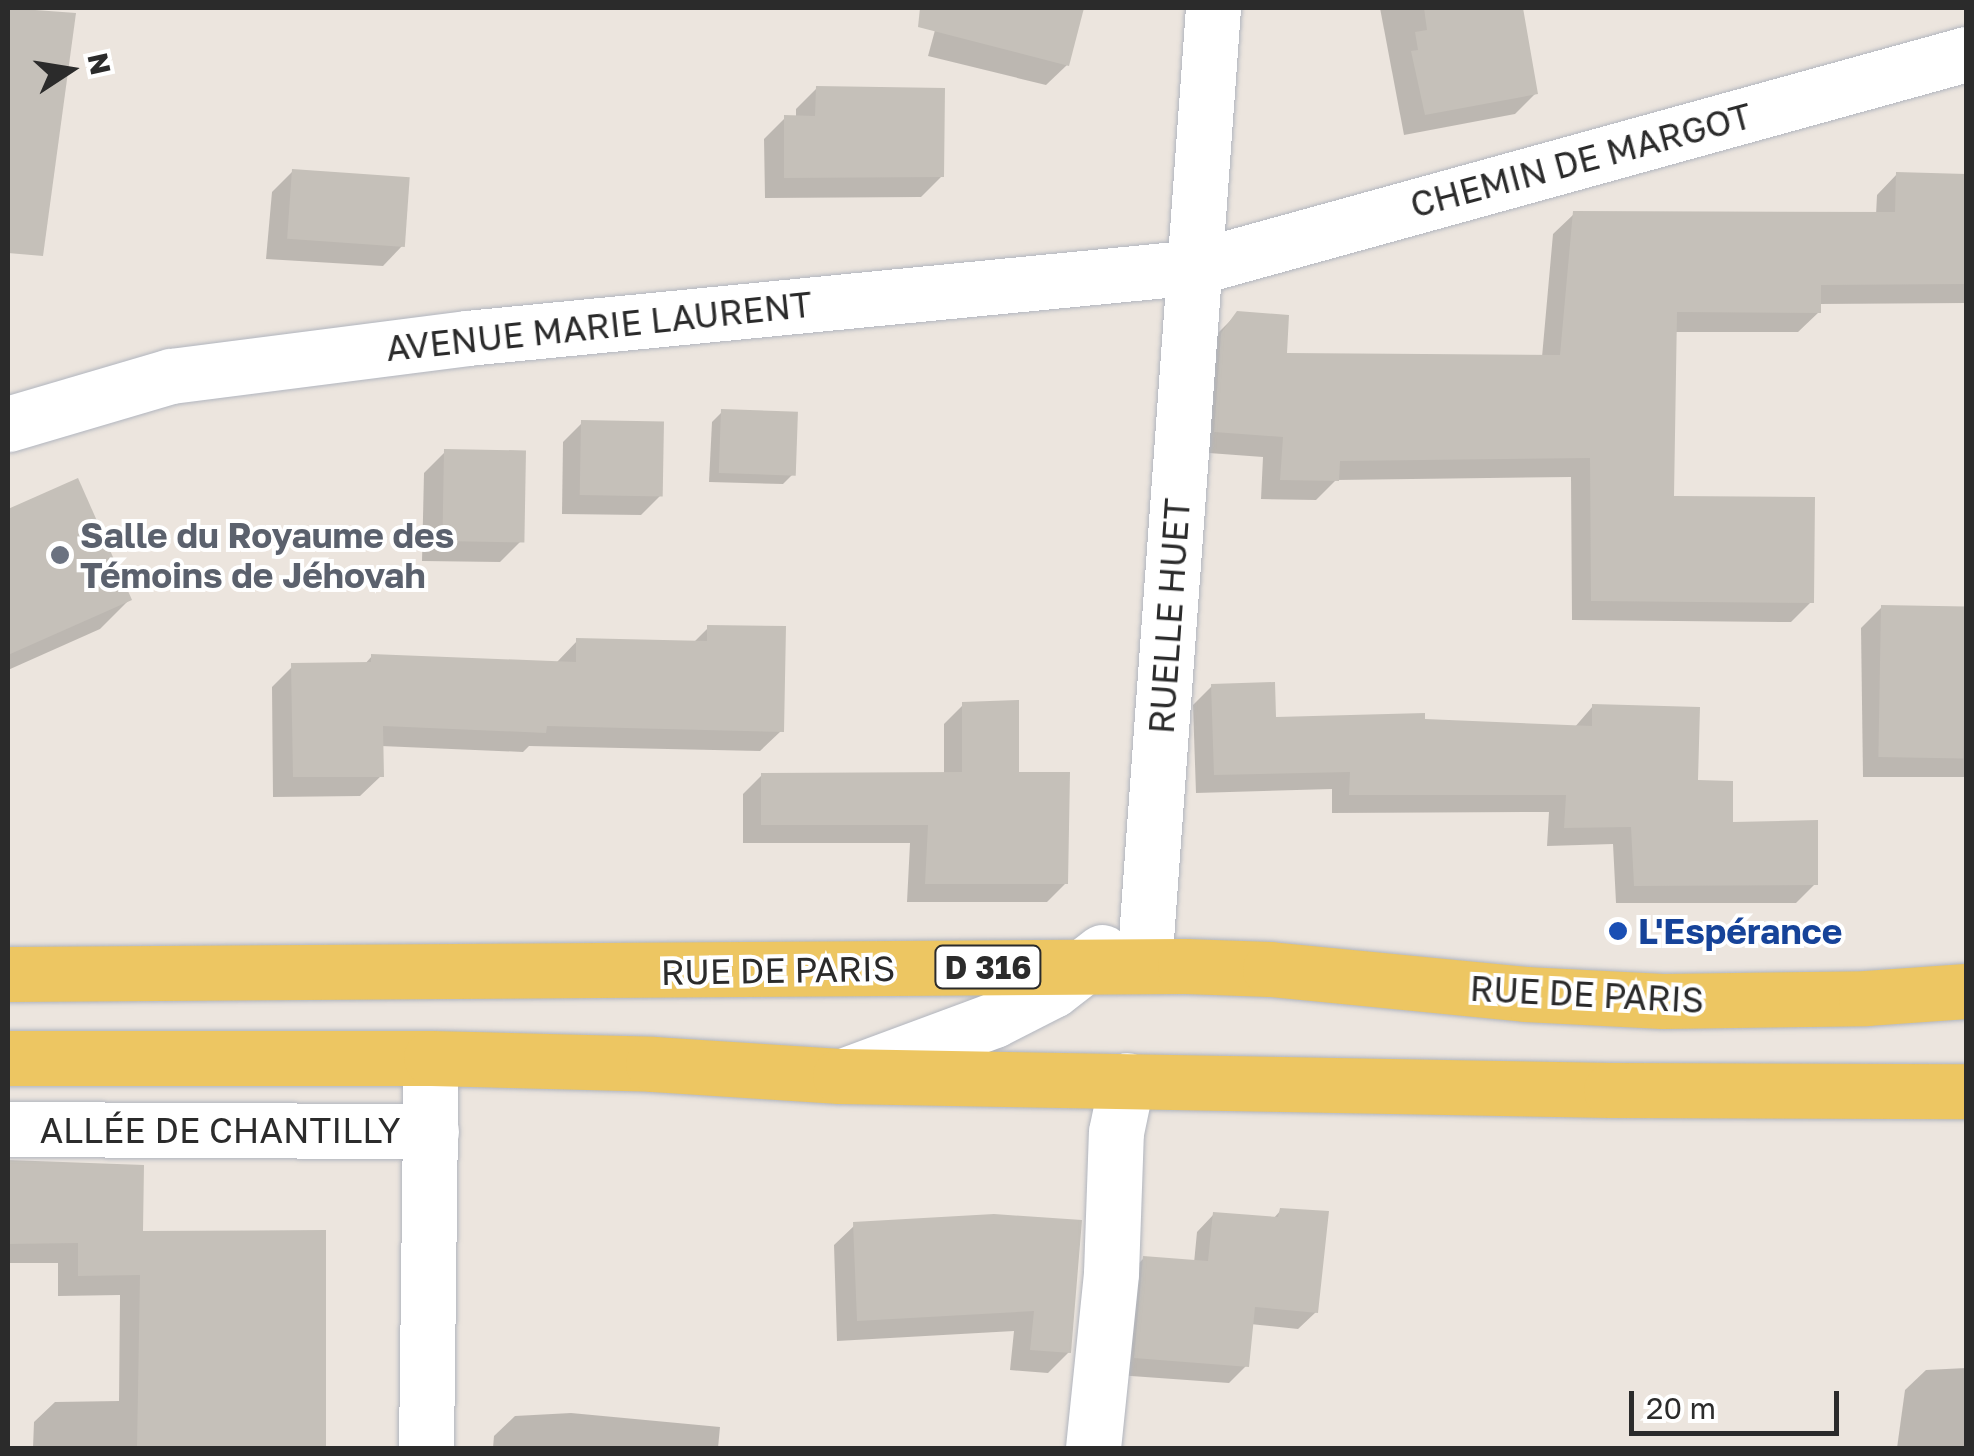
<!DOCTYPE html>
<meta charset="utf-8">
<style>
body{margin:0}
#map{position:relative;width:1974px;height:1456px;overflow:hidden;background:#ece5de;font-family:"Golos Text",sans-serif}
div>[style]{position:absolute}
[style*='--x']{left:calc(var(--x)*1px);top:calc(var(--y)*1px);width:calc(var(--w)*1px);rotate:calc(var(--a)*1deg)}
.shadow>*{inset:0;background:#0003}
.building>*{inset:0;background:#c5c0b9;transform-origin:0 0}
.roads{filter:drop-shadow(0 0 2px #b1b5be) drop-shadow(0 0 2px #b1b5be)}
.minor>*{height:55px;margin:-27.5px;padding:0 27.5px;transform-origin:27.5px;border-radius:27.5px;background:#fff}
.primary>*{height:55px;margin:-27.5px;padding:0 27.5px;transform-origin:27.5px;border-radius:27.5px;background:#edc662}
.dots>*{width:28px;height:28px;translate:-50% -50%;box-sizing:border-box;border:5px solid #fff;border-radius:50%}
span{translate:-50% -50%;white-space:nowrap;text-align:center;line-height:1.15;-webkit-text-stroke:8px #fff;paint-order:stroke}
.shield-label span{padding:2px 8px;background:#fff;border:2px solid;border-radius:8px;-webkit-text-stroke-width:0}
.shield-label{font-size:32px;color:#2b2b2b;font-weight:700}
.street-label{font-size:35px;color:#2b2b2b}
.worship-label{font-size:35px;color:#5b616d;font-weight:700}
.left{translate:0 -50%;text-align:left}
.transit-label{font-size:35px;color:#164399;font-weight:700}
.frame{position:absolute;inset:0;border:10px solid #2b2b2b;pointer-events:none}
.north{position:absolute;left:20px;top:20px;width:100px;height:100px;-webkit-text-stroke:8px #fff;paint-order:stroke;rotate:78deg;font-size:28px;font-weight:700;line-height:40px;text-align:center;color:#2b2b2b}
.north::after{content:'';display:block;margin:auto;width:35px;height:45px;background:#2b2b2b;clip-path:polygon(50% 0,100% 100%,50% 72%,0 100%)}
.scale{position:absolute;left:1629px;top:1391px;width:210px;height:45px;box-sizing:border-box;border:5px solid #2b2b2b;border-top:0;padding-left:12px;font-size:30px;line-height:35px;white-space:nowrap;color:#2b2b2b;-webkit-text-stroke:8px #fff;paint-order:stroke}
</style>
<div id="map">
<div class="shadow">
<i style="clip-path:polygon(8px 8px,73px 15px,24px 189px,8px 186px)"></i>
<i style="clip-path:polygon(941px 8px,1081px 8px,1067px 65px,1046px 85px,928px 56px)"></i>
<i style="clip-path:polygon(1380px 8px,1521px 8px,1536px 93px,1515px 114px,1404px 135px)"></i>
<i style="clip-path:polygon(817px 88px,942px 176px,921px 197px,765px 198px,764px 139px,785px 118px,796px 118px,796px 109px)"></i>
<i style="clip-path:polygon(292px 172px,403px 245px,383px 266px,266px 259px,272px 192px)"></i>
<i style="clip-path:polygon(1897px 174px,1966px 177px,1966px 303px,1819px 304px,1819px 312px,1798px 332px,1675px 332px,1672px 498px,1811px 602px,1791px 622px,1572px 620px,1571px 477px,1336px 480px,1316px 500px,1261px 499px,1263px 457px,1195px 452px,1217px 334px,1238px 313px,1285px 355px,1542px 357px,1553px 234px,1574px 214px,1876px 215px,1877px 195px)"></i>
<i style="clip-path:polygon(722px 412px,794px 473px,783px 484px,709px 482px,712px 422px)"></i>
<i style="clip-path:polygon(582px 423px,661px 495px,641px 515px,562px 514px,563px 442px)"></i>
<i style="clip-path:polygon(445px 452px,521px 541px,500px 562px,422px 561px,424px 473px)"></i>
<i style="clip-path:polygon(76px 481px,129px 600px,100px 629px,8px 670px,8px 512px)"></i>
<i style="clip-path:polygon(1882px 607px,1966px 608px,1966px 777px,1863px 777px,1861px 628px)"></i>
<i style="clip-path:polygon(708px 628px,781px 731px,760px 751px,529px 746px,523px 752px,381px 746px,381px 776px,360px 796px,273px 797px,272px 687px,293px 666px,364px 665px,372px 656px,557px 662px,577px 641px,693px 643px)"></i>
<i style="clip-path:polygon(1212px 686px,1274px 719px,1574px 728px,1593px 706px,1696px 783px,1730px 824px,1815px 884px,1796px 903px,1616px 903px,1613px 844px,1547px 846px,1549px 812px,1332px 813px,1332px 789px,1196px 793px,1193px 705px)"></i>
<i style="clip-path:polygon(963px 705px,1017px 775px,1066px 883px,1047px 902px,907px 902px,910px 843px,743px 843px,743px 794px,762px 775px,944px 775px,944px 724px)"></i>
<i style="clip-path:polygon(8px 1161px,141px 1167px,140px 1233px,324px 1233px,324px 1448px,33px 1448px,34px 1422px,55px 1402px,119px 1401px,120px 1295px,58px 1296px,58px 1263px,8px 1263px)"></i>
<i style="clip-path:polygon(1281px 1210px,1316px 1312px,1298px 1329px,1250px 1324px,1246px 1366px,1229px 1383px,1117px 1375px,1126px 1276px,1144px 1258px,1194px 1263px,1197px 1232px,1214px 1214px,1273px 1219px)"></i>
<i style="clip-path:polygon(994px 1217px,1069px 1352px,1048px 1373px,1010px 1370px,1014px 1331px,837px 1341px,834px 1245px,855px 1225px)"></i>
<i style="clip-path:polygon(1966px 1368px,1966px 1448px,1897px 1448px,1905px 1390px,1926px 1370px)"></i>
<i style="clip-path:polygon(571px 1413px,720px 1427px,718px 1448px,493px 1448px,494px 1436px,515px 1416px)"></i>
</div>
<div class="building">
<i style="clip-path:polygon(8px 8px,76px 13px,43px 256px,8px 253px)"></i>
<i style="clip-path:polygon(920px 8px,1084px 8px,1069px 66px,918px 27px)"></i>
<i style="clip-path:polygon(1424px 8px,1523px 8px,1538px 94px,1425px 115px,1411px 51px,1418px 50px,1415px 32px,1427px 30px)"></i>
<i style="clip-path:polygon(816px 86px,945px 88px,944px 177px,784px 178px,784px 115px,815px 116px)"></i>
<i style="left:292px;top:169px;width:118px;height:70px;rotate:4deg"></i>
<i style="clip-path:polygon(1896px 172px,1966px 174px,1966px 284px,1821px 285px,1821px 313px,1677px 312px,1674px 496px,1815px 497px,1814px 603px,1591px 601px,1590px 458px,1340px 461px,1339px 481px,1280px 480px,1283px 437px,1214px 432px,1221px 333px,1237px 311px,1289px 315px,1287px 353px,1560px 355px,1573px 211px,1895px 212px)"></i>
<i style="left:721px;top:409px;width:77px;height:64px;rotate:2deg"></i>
<i style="left:581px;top:420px;width:83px;height:75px;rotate:1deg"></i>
<i style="left:444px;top:449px;width:82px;height:92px;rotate:1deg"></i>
<i style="clip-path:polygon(78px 478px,132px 600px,8px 655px,8px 509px)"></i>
<i style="left:1881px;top:605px;width:85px;height:152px;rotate:1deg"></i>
<i style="clip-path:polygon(707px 625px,786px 626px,784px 732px,547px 726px,546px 733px,383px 726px,384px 777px,293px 777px,291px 663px,371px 662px,371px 654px,576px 662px,576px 638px,707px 641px)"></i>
<i style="clip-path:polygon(1275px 682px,1276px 717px,1425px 713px,1425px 719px,1592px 726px,1592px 704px,1700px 707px,1698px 780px,1733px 781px,1733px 822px,1818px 820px,1818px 885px,1634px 886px,1631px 827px,1564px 828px,1566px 795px,1349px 795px,1350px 772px,1214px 775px,1211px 684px)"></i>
<i style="clip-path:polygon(1019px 700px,1019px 772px,1070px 772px,1068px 884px,925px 884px,928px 825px,761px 825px,761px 773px,962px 772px,962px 702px)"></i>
<i style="clip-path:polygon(8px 1160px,144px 1165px,143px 1231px,326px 1230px,326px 1448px,137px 1448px,140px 1275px,78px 1276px,78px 1243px,8px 1244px)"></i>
<i style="clip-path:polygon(1280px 1208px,1329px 1211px,1318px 1313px,1255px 1307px,1249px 1367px,1134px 1358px,1143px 1256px,1208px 1261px,1213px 1212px,1278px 1217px)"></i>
<i style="clip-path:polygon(994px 1214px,1082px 1220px,1071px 1353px,1030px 1350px,1034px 1311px,857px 1321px,853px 1222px)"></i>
</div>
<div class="roads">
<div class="minor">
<i style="--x:8;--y:424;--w:170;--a:-16.4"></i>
<i style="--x:171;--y:376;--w:298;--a:-7.3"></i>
<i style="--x:467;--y:338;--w:732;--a:-5.56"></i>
<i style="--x:1196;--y:267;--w:799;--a:-15.46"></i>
<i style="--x:1144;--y:966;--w:960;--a:-85.88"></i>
<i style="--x:848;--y:1074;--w:156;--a:-20.3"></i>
<i style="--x:994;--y:1020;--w:66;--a:-27"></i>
<i style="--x:1053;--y:990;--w:62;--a:-37.8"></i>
<i style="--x:8;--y:1129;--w:423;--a:0.3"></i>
<i style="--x:426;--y:1448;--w:390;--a:-89.3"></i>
<i style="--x:1093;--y:1448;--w:176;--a:-84.1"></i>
<i style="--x:1111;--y:1273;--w:141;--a:-88"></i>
<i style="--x:1116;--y:1132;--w:53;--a:-78.1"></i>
</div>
<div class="primary">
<i style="--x:8;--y:974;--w:1177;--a:-0.39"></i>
<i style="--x:1185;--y:966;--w:85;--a:2"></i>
<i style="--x:1270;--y:969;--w:256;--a:5.6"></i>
<i style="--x:1525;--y:994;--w:138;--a:2.9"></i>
<i style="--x:1663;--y:1001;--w:203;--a:-0.8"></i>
<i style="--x:1866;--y:998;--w:100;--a:-4"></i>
<i style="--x:8;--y:1058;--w:423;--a:0"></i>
<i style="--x:431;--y:1058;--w:222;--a:1.5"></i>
<i style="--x:653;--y:1064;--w:187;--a:3.7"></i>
<i style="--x:840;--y:1076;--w:771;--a:1.04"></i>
<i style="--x:1611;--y:1090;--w:355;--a:0.2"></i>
</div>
</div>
<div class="dots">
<i style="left:60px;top:555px;background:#6b7280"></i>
<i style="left:1618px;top:931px;background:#1a4fb4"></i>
</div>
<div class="shield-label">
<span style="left:988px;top:967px">D 316</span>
</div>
<div class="street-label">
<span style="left:1581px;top:160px;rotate:-15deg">CHEMIN DE MARGOT</span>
<span style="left:599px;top:326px;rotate:-6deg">AVENUE MARIE LAURENT</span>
<span style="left:1169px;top:616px;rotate:-86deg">RUELLE HUET</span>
<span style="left:778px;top:970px;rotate:-1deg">RUE DE PARIS</span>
<span style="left:1587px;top:994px;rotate:3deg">RUE DE PARIS</span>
<span style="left:220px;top:1130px">ALLÉE DE CHANTILLY</span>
</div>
<div class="worship-label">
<span class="left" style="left:80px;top:555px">Salle du Royaume des<br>Témoins de Jéhovah</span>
</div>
<div class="transit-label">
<span class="left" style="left:1638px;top:931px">L'Espérance</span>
</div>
<div class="frame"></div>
<div class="north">N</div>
<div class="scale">20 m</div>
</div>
